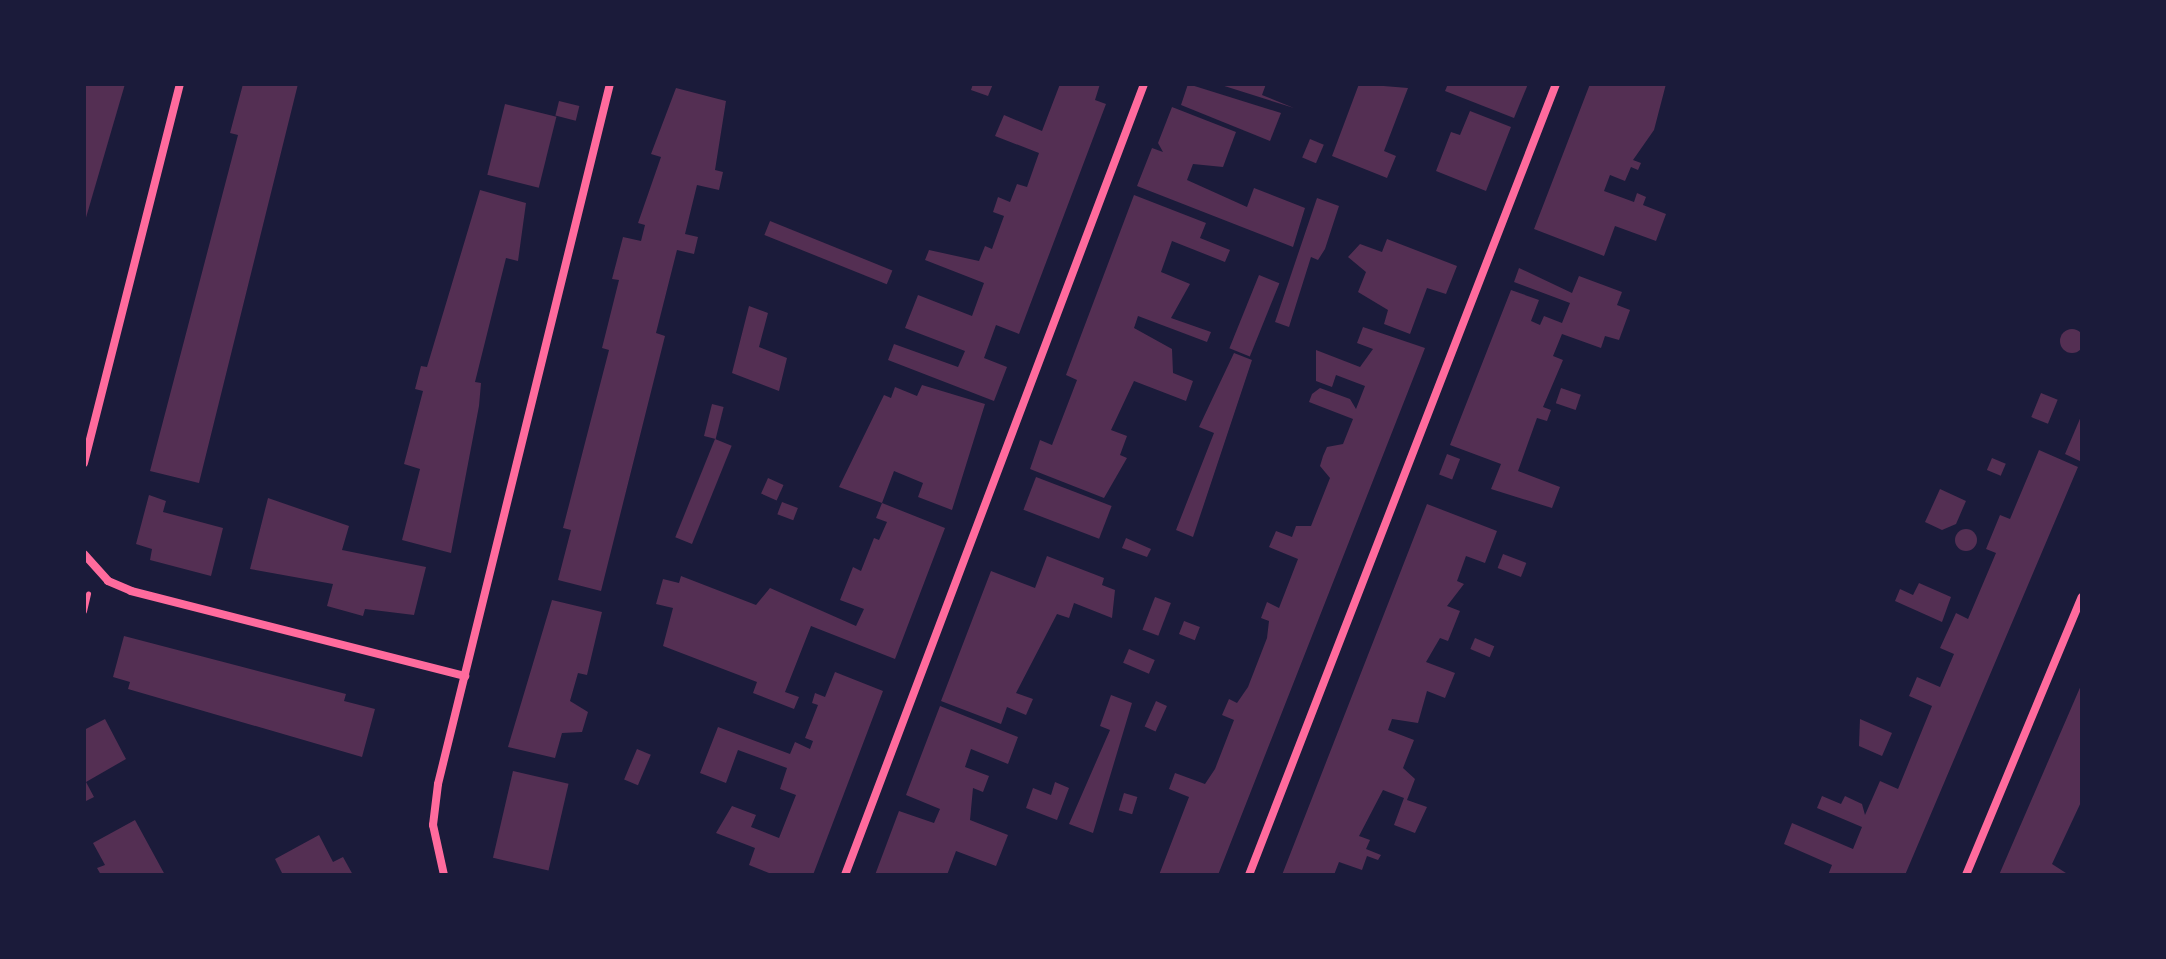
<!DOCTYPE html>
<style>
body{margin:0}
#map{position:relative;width:2166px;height:959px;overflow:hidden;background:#1b1b3a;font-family:"Source Serif 4",serif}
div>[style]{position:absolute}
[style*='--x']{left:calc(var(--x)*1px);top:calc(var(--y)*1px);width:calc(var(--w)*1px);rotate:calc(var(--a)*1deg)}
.building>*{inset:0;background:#542f53;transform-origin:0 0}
.round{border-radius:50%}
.path>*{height:5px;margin:-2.5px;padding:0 2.5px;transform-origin:2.5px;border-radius:2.5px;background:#ff6b9d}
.minor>*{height:8px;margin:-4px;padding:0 4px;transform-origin:4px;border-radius:4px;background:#ff6b9d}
span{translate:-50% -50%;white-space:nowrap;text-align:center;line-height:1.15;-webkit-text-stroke:6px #1b1b3a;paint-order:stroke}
.frame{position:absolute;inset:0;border:86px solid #1b1b3a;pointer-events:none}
</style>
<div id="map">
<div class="building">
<i style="clip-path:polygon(84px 84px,125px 84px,85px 221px,84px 221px)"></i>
<i style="clip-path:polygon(243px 84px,298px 84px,199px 483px,150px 471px,238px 135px,230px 133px)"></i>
<i style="clip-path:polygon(973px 84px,993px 84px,988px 96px,971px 90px)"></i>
<i style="clip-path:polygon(1060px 84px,1100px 84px,1095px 100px,1106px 104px,1019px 334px,996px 325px,984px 358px,1007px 367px,994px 401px,888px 360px,894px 344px,958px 367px,965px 351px,905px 328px,918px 295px,972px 316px,984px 283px,925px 260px,929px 250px,979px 261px,985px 246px,992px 249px,1004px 216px,993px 212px,998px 197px,1010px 202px,1017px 184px,1027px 187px,1039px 153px,995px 136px,1004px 115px,1042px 131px)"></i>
<i style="clip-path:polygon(1188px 84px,1281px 113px,1270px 141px,1181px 105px)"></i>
<i style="clip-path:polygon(1218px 84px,1266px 84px,1262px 95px,1294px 108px)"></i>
<i style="clip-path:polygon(1359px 84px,1408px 88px,1384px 151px,1396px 156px,1387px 178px,1332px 156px)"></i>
<i style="clip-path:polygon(1448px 84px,1528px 84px,1514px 118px,1445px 91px)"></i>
<i style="clip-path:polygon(1590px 84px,1666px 84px,1654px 130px,1633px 160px,1641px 163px,1638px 170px,1631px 167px,1625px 181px,1610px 175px,1604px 191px,1634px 202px,1637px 193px,1646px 197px,1643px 205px,1666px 214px,1656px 241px,1615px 226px,1604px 256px,1534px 229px)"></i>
<i style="clip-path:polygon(676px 88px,726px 101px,715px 170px,723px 172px,719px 190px,697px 185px,685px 234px,698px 237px,694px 254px,677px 250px,656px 333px,665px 336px,601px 591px,558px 580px,571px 530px,563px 528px,609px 350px,602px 348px,619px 280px,612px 279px,623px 237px,641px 241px,645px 225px,638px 223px,661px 157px,651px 154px)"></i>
<i style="left:559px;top:101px;width:21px;height:15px;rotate:14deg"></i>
<i style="left:505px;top:104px;width:53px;height:73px;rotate:14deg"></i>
<i style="clip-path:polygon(1172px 107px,1236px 132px,1223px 167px,1193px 164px,1187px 180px,1247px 207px,1254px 188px,1305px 208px,1293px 247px,1137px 186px,1152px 148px,1163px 152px,1158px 143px)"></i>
<i style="clip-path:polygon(1470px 111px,1511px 127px,1486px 191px,1436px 171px,1451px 132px,1460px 135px)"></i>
<i style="left:1310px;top:139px;width:15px;height:20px;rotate:23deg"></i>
<i style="clip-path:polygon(480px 190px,526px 203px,518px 261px,506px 258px,475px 382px,481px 383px,479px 406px,451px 553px,402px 540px,420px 469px,404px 464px,423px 391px,415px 389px,421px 366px,427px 367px)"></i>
<i style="clip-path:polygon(1134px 195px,1206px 223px,1200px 238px,1230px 250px,1225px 262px,1172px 241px,1161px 272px,1190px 284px,1171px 318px,1211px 332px,1207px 342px,1138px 316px,1134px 328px,1172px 349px,1173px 373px,1193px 381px,1186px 401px,1134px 381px,1111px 430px,1127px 436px,1120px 455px,1127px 458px,1104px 498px,1030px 469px,1040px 440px,1052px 445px,1077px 380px,1066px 375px)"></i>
<i style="clip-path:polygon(1317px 198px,1339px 206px,1325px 249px,1318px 260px,1311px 257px,1289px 327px,1275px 322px)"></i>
<i style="left:770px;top:221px;width:132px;height:15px;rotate:22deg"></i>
<i style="clip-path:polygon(1387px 239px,1457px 266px,1446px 294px,1427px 288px,1410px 334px,1384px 324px,1388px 310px,1358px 292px,1366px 272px,1348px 257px,1360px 244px,1382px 252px)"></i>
<i style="clip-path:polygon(1519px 268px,1572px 293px,1579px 276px,1622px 292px,1617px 305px,1630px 310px,1619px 340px,1605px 336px,1601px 348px,1562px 334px,1553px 356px,1563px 360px,1543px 407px,1551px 410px,1547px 421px,1537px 418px,1518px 471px,1560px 487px,1552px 508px,1491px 489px,1501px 464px,1450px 445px,1511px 290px,1539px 300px,1531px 321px,1540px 325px,1544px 316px,1562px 323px,1570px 303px,1514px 282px)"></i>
<i style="left:1259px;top:275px;width:22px;height:79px;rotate:22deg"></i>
<i style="clip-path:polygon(749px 306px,768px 313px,759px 347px,787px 358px,779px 391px,732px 373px)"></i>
<i style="clip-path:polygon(1363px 327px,1425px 348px,1420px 361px,1218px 875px,1159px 875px,1189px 797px,1169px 789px,1175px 773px,1205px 784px,1215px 769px,1234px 720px,1222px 715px,1229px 699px,1237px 703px,1248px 687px,1267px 638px,1269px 621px,1261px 618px,1267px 602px,1279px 608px,1298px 559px,1269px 547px,1276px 531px,1292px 537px,1296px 526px,1311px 526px,1330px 478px,1320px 466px,1323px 456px,1327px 447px,1343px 444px,1353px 419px,1309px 402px,1312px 394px,1320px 388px,1350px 399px,1356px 409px,1365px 386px,1336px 375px,1332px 387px,1316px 381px,1316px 350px,1360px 367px,1373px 349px,1357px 343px)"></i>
<i class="round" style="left:2060px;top:329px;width:24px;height:24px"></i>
<i style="clip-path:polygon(1234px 353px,1252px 360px,1193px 537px,1176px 530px,1214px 433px,1199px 427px)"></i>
<i style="clip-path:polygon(922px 385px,985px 404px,952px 510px,918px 497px,923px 483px,894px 471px,882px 503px,839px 487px,884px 395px,891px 398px,895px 387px,917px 396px)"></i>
<i style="left:1561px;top:388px;width:21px;height:16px;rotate:19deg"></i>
<i style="left:2041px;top:393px;width:18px;height:26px;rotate:22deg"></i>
<i style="left:712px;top:404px;width:12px;height:33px;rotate:14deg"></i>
<i style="clip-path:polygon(2082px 414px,2082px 462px,2065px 454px)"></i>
<i style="left:715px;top:439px;width:18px;height:106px;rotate:22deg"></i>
<i style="clip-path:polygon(2039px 450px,2078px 467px,1905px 875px,1828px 875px,1832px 865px,1784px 844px,1792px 823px,1853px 849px,1862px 827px,1817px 808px,1822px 796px,1841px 804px,1845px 796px,1862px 804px,1865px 815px,1880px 781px,1898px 789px,1932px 706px,1909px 696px,1917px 677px,1940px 687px,1954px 654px,1940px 648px,1956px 613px,1968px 619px,1996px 553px,1986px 549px,2000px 515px,2010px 519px)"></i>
<i style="left:1447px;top:454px;width:14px;height:22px;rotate:21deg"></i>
<i style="left:1992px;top:458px;width:15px;height:13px;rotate:23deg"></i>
<i style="left:1036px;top:477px;width:81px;height:35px;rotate:21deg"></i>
<i style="left:768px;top:478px;width:17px;height:17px;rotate:24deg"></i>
<i style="clip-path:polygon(1940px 489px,1966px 501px,1956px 524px,1942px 530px,1925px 522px)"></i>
<i style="clip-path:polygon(149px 495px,166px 501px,163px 512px,223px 528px,211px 576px,150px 560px,152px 549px,136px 544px)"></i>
<i style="clip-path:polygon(268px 498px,349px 526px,342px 550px,426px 567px,414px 615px,365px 609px,363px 616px,327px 606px,333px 584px,250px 569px)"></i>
<i style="left:782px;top:502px;width:17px;height:13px;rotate:21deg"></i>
<i style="clip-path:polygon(882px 503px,945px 528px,895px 659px,811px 626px,785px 692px,799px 697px,794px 709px,753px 693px,757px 682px,663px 646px,673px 608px,656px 604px,663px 579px,679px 583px,681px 576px,756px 605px,770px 588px,856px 626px,864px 609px,840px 600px,853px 567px,861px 571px,874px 538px,879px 540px,887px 522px,876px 518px)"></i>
<i style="clip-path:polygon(1427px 504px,1497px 531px,1485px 563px,1466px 556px,1457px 581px,1464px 584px,1447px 606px,1460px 611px,1448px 641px,1440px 638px,1426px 662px,1455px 673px,1445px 698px,1427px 691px,1418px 723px,1392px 719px,1388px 730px,1414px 740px,1403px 768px,1415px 779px,1407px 800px,1427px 807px,1415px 833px,1394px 825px,1404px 798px,1383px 790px,1359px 836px,1370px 840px,1366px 849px,1381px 855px,1378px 860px,1367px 856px,1362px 870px,1339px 862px,1334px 875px,1282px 875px)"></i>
<i class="round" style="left:1955px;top:529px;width:22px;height:22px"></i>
<i style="clip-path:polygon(1126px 538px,1151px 549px,1147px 557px,1122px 548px)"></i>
<i style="left:1503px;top:554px;width:25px;height:15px;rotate:21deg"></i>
<i style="clip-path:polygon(1047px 556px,1104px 578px,1102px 585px,1115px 590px,1112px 618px,1074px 603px,1069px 618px,1057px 614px,1016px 693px,1033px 699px,1026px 715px,1007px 707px,1001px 724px,941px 701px,991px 571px,1035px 588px)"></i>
<i style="clip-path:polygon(1919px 583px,1951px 597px,1942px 622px,1895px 601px,1900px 589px,1913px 595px)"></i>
<i style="left:1155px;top:597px;width:17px;height:35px;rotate:21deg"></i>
<i style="clip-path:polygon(552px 600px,602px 612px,587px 675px,578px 673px,570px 701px,588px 712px,582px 732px,562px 733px,555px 758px,508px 747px)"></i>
<i style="left:1184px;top:621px;width:17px;height:14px;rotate:21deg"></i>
<i style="clip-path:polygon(124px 636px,346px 694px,344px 701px,375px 709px,362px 757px,128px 689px,130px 682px,113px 677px)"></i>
<i style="left:1475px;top:638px;width:21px;height:12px;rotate:23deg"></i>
<i style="left:1129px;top:649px;width:28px;height:15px;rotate:23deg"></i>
<i style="clip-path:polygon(835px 672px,883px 691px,813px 875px,774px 875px,749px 865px,755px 848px,716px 833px,732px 806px,756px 815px,751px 827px,779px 838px,796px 795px,780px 789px,787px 768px,738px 750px,726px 783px,700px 773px,718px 727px,790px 754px,795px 742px,810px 749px,813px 741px,805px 738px,818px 705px,812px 703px,815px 693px,825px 697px)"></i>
<i style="clip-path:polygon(2082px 683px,2082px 800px,2052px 864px,2069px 875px,1999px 875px)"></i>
<i style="clip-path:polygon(1111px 695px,1132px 703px,1093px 833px,1069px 824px,1110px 730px,1100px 726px)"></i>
<i style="left:1156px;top:701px;width:12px;height:28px;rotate:24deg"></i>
<i style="clip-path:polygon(940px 706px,1018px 737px,1008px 764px,971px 749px,965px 767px,989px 776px,983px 792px,973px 788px,970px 820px,1008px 835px,996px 866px,956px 851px,947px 875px,875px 875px,899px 811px,934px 823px,940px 809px,906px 795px)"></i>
<i style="clip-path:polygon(105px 719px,126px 759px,86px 782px,94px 797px,84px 802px,84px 730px)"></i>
<i style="clip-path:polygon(1860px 719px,1892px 733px,1882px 756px,1859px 746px)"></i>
<i style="left:637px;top:749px;width:15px;height:33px;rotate:23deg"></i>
<i style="left:513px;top:771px;width:57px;height:89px;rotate:13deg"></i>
<i style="clip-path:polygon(1055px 782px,1069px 788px,1057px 820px,1026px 808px,1033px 788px,1051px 795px)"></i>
<i style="left:1124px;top:793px;width:14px;height:18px;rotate:17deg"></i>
<i style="clip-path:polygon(135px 820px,165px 875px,101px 875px,97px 868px,105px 865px,93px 843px)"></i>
<i style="clip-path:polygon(319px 835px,333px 862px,343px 857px,353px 875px,283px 875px,275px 859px)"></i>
</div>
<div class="path">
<i style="--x:84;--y:611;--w:18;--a:-77"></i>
</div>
<div class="minor">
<i style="--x:84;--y:463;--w:391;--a:-75.8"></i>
<i style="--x:84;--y:554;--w:36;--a:48"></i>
<i style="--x:108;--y:581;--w:25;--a:23"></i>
<i style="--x:131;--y:591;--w:345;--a:14.3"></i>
<i style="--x:444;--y:875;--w:51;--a:-102.4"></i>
<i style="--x:433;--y:825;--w:41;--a:-83"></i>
<i style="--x:438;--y:784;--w:721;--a:-76.2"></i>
<i style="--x:845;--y:875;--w:846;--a:-69.29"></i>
<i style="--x:1249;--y:875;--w:848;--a:-68.79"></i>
<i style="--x:1966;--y:875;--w:301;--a:-67.4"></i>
</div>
<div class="frame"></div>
</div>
